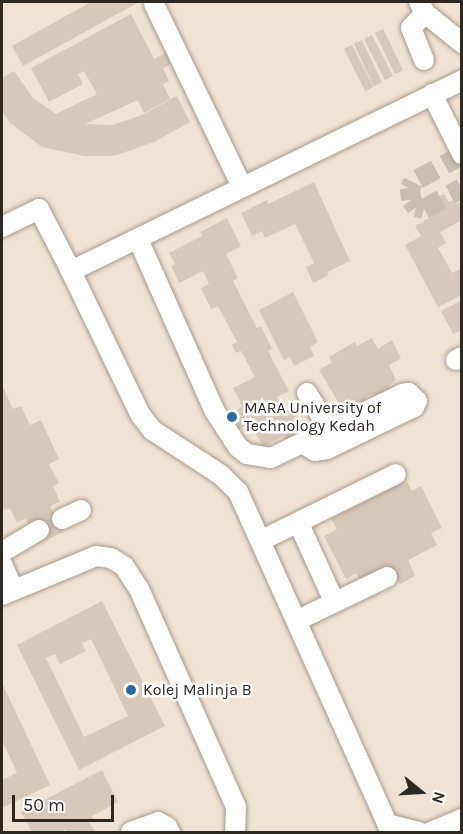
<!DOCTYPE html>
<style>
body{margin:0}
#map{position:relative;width:463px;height:834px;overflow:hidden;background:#f1e3d3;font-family:Karla,sans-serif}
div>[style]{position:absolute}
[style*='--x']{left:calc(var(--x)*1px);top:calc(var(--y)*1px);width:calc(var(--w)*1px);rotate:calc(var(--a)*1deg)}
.building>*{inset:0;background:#d7c8b9;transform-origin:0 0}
.minor-tunnel>*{height:20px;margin-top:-10px;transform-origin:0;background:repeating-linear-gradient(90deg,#cabeb0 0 20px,transparent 0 30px)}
.roads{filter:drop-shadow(0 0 2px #a79a8c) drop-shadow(0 0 2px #a79a8c)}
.minor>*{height:20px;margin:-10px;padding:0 10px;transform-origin:10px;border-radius:10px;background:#fff}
.dots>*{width:16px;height:16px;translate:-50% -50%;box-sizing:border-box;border:3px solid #fff;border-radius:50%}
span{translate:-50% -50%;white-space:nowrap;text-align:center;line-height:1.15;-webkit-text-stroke:5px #fff;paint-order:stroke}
.poi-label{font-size:16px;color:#2e2823}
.left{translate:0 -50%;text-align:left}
.frame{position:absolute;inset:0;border:3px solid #2e2823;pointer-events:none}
.north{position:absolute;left:391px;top:762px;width:60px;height:60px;-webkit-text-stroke:4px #fff;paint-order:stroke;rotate:108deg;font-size:16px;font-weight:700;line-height:24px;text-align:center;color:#2e2823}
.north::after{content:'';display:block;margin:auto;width:21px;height:27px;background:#2e2823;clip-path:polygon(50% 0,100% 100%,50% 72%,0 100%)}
.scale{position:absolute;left:12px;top:795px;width:102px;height:27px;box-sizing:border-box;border:3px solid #2e2823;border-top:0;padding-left:8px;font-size:18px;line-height:21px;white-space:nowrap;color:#2e2823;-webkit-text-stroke:4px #fff;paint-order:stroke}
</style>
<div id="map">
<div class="building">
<i style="clip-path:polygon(91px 2px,139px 2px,23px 66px,12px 46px)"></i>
<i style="clip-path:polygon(131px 14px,154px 59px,166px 53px,171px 64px,163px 68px,169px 81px,163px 84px,170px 99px,144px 113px,138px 100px,85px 124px,112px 125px,142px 115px,177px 96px,190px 122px,154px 142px,114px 156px,84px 156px,42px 147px,10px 123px,2px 111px,2px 78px,14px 71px,33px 98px,56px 114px,97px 94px,84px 71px,78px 74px,83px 84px,49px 102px,31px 68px)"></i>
<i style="left:383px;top:29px;width:46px;height:9px;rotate:64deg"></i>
<i style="left:372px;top:35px;width:46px;height:9px;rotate:63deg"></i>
<i style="left:362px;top:40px;width:47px;height:9px;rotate:65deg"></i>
<i style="left:352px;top:45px;width:47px;height:9px;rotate:63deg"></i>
<i style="clip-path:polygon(314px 182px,350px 261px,327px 272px,329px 275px,313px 283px,306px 267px,314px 263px,295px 224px,265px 238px,262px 231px,252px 236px,241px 213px,267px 200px,268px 204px)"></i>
<i style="clip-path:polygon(444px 194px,449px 202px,455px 199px,457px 204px,462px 201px,462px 220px,440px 232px,446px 243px,438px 248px,452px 273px,462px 268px,462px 295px,438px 307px,405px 245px,421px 236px,415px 226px,433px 216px,431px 212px,437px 209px,432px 200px)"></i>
<i style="clip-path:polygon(227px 218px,241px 246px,226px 254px,238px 278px,233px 281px,257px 328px,261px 326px,272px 349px,268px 351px,289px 391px,277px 397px,285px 413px,294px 408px,305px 430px,286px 440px,285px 435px,263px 447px,251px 425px,247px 427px,246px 425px,233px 433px,225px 419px,242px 406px,233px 388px,255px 377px,241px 351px,236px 353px,232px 345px,237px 342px,218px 306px,211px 309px,201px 288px,209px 284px,203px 271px,179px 283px,171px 266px,175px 264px,169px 253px,202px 236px,200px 232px)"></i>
<i style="clip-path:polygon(293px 292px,318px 342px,310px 347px,314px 356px,294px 366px,290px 357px,284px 360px,259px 310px)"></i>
<i style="clip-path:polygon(462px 300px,462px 330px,453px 334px,441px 311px)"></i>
<i style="clip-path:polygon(372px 338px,378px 349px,392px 340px,401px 358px,389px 365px,396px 380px,390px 384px,388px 390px,378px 396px,372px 394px,366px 397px,365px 403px,343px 410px,319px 370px,332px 362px,329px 357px,355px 342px,357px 346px)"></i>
<i style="clip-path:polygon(2px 385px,13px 409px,21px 406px,30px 425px,41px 420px,59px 459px,49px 464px,59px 483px,53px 486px,60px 502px,50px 506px,63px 532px,38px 544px,26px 518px,17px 523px,10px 508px,4px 510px,2px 505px)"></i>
<i style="clip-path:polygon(406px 480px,412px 491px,421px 486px,442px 528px,431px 533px,437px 545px,408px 560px,415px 576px,400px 584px,392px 568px,362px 584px,356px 573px,346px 579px,324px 536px,337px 529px,331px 519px)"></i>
<i style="clip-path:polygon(evenodd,102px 601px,165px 726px,79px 770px,17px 645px,102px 601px,91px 639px,128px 716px,84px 737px,46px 658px,55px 654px,60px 664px,86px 651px,82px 643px,91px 639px)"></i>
<i style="clip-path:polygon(2px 683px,50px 785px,2px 808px,2px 780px,17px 773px,2px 740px)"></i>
<i style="clip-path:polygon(102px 770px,118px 802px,92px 816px,94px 820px,89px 822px,95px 832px,67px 832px,66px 829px,60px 832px,32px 832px,21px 812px)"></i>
</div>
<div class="minor-tunnel">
<i style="--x:462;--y:155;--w:56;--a:151.1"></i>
<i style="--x:413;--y:182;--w:7;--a:117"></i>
<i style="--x:410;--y:188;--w:12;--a:85"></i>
<i style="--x:411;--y:200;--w:9;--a:54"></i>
<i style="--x:416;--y:207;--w:8;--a:14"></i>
<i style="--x:424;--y:209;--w:43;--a:-28.9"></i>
</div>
<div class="roads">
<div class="minor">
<i style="--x:419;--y:2;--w:13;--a:61"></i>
<i style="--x:425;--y:13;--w:48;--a:39"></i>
<i style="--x:154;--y:4;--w:203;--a:64.3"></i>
<i style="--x:424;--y:60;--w:35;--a:-112"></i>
<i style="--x:411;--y:28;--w:21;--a:-47"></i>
<i style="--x:432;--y:94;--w:67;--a:63.4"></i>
<i style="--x:2;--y:227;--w:41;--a:-25.9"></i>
<i style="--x:39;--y:209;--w:70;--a:62.7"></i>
<i style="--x:138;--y:239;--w:187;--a:66"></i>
<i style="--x:214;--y:410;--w:44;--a:57"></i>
<i style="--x:238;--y:447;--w:11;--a:38"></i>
<i style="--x:247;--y:454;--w:24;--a:9"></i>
<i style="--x:271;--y:458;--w:146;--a:-26"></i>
<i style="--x:402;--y:394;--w:7;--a:-8"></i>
<i style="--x:409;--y:393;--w:11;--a:45"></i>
<i style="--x:417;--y:401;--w:7;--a:117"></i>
<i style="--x:414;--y:407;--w:97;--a:154.2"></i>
<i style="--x:327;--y:449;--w:12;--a:171"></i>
<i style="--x:315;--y:451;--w:15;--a:-148"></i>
<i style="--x:456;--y:360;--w:7;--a:-27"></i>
<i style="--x:307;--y:393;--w:42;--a:58.6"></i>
<i style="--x:62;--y:519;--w:21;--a:-25"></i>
<i style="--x:299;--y:524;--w:85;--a:65.6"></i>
<i style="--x:262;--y:540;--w:149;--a:-26.2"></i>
<i style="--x:2;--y:552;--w:43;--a:-30.7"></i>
<i style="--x:2;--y:564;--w:27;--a:66"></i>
<i style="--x:2;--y:595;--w:102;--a:-22.5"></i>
<i style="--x:96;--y:556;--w:15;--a:8"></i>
<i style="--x:111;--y:558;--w:15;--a:32"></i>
<i style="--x:124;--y:566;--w:27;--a:57"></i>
<i style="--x:139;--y:589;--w:239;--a:66"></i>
<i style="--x:236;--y:807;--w:25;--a:92"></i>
<i style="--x:298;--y:620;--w:99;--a:-25.8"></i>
<i style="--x:387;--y:824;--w:33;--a:14"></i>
<i style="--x:131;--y:832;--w:29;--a:-20"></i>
<i style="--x:158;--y:822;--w:10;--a:29"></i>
<i style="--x:167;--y:827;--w:6;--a:59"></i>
<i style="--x:391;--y:832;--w:373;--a:-114.2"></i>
<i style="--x:238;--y:492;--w:24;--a:-135"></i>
<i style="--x:221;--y:475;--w:82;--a:-146.9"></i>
<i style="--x:152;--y:430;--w:20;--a:-127"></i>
<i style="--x:140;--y:414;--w:159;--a:-115.8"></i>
<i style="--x:71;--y:271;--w:435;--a:-26"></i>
<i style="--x:431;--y:832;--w:34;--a:-23"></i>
</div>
</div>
<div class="dots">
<i style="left:232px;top:417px;background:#2c69a0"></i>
<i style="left:131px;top:690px;background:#2c69a0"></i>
</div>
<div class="poi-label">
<span class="left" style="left:244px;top:417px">MARA University of<br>Technology Kedah</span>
<span class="left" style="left:143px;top:690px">Kolej Malinja B</span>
</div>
<div class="frame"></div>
<div class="north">N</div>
<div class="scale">50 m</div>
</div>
